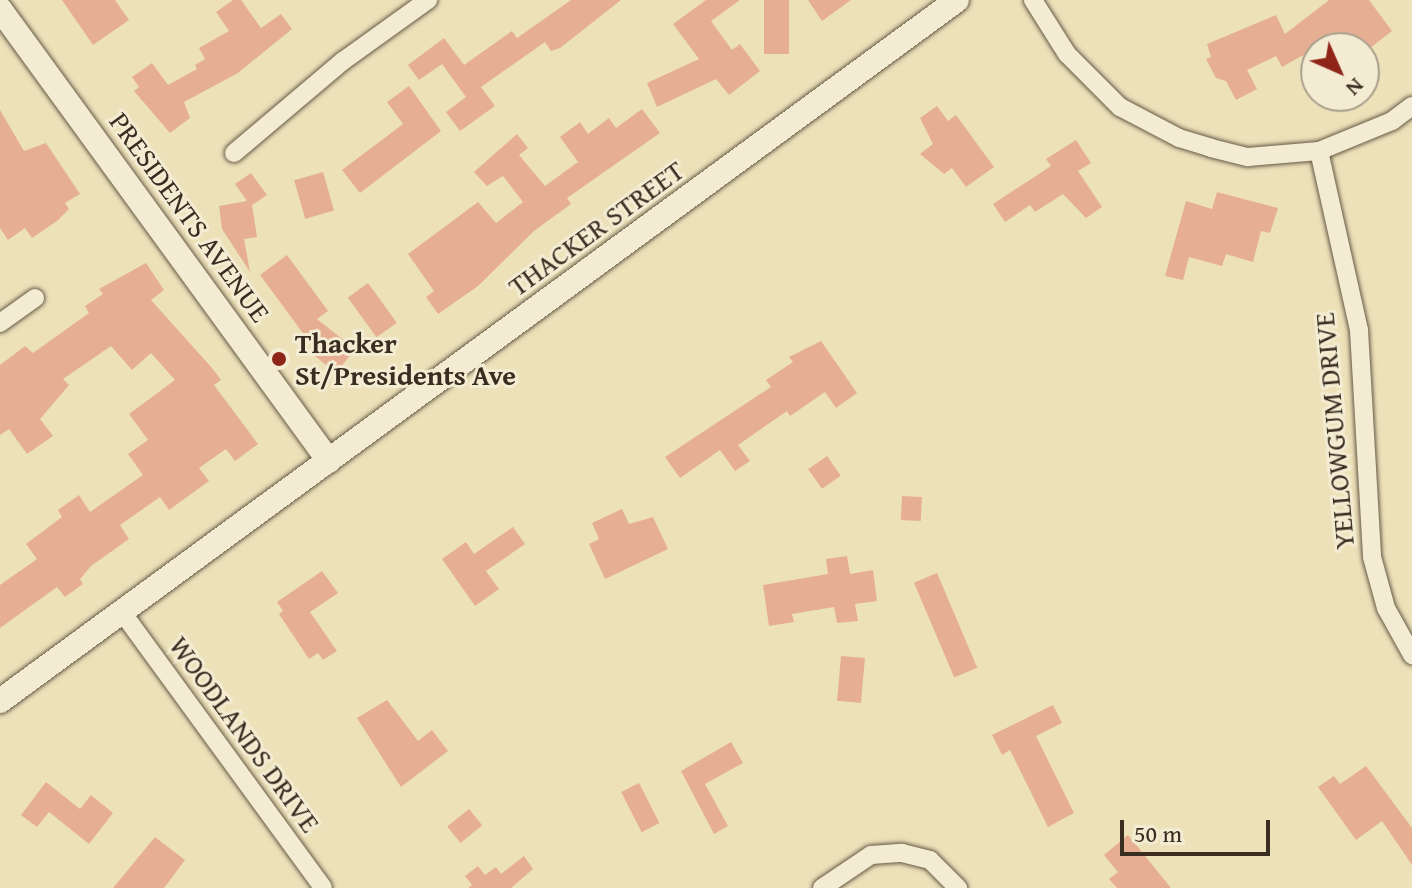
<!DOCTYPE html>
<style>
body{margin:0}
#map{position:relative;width:1412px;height:888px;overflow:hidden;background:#ede1b9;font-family:"Gentium Book Plus",serif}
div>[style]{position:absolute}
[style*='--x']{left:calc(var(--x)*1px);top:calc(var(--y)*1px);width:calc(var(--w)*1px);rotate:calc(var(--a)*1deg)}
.building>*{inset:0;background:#e6af94;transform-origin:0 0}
.roads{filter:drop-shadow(0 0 2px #665a48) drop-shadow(0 0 2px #665a48)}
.street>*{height:18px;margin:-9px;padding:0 9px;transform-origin:9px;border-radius:9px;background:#f3ecd2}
.secondary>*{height:24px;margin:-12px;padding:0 12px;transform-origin:12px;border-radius:12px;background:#f3ecd2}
.dots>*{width:22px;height:22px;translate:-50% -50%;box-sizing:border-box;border:4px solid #f3ecd2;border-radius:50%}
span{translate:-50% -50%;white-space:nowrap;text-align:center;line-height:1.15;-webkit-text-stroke:6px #f3ecd2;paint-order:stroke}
.street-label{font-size:28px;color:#392d22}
.poi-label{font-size:28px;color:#392d22;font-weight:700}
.left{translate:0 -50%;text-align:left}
.north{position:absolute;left:1300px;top:32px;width:80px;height:80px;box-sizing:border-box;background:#f3ecd2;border:2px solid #a9a08c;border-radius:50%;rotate:135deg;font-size:22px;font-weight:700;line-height:32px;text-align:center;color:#392d22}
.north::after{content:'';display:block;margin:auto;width:28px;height:36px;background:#8f2418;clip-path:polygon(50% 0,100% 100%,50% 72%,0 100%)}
.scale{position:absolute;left:1120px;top:820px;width:150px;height:36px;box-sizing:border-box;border:4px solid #392d22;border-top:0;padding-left:10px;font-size:24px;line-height:28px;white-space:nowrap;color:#392d22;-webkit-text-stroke:6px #f3ecd2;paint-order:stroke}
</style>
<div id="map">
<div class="building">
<i style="clip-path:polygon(62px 0,115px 0,129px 20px,93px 45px)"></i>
<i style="clip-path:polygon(233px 0,241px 0,261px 28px,281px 14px,292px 29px,238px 73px,184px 102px,190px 118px,170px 133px,134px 91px,139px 87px,132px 77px,152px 63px,168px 85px,197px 69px,195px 65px,205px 59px,199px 48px,229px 31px,216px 12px)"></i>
<i style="clip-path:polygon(571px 0,621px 0,560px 48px,551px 51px,545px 42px,481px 87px,495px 106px,460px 131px,446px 112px,466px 97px,442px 64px,419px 80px,408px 65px,444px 38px,464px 65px,512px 31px,517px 38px)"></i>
<i style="clip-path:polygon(706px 0,740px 0,711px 21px,732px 50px,740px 44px,760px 71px,729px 95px,716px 79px,657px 107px,647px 83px,699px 59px,673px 24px)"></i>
<i style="left:764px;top:0;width:25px;height:54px"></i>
<i style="clip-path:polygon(808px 0,851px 0,822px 21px)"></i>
<i style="clip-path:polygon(1329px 0,1369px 0,1392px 31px,1370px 48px,1316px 48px,1282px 67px,1276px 56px,1247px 70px,1257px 89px,1236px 100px,1226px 81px,1216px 78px,1206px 59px,1211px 57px,1207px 44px,1276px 15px,1285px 34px)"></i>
<i style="clip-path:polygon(409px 86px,441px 131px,360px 193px,342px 170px,403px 124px,387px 102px)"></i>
<i style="clip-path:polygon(937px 106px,948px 121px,956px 115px,994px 167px,966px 187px,952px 168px,944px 174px,920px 154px,933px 144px,920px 118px)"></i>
<i style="clip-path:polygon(642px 109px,660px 133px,567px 198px,571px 204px,534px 231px,478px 286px,438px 314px,426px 297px,434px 291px,408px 254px,478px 202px,496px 223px,523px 202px,503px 176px,487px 186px,474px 172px,517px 134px,528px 148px,519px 155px,545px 186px,578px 162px,560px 137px,580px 122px,588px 134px,609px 118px,616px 128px)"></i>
<i style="clip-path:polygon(0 110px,24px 151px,46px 143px,80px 194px,65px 203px,69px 209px,57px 221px,32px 238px,25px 228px,8px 240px,0 228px)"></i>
<i style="clip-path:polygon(1076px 140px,1091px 163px,1078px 171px,1102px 207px,1086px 218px,1063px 194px,1035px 212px,1030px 205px,1005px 222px,993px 204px,1051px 166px,1046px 159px)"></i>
<i style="left:323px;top:172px;width:40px;height:30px;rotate:74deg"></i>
<i style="clip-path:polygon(251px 173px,267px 195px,252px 205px,257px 237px,244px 239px,250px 272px,222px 229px,219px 206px,247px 201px,235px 184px)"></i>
<i style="clip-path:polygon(1217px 192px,1278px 208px,1270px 233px,1261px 231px,1253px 262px,1226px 254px,1222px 266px,1189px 257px,1183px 280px,1165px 276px,1186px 201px,1212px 209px)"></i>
<i style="clip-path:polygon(287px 255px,328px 311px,317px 319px,355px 349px,336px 373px,310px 352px,314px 348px,260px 275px)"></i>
<i style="clip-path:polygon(146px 263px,164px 290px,151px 300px,212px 368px,221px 380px,214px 385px,258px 444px,235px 461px,226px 449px,199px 468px,209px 481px,169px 510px,160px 497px,120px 525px,129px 539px,91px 566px,80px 579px,83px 584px,65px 597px,57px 587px,0 628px,0 585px,37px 559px,26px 544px,62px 517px,58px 510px,79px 495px,90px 512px,143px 475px,128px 454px,148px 440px,129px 414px,175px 380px,151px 353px,132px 370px,111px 346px,63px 379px,69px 385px,40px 419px,53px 436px,27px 454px,9px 429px,0 435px,0 365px,25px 346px,33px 353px,89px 313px,85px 306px,103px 294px,99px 289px)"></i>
<i style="left:368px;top:283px;width:49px;height:25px;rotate:54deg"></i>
<i style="clip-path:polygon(821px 341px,857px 393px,836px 408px,825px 392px,790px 416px,787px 411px,738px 445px,750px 461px,735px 471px,720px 450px,680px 478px,665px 457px,771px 387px,766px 380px,793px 362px,789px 357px)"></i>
<i style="left:827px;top:456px;width:24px;height:23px;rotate:55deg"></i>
<i style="left:902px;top:496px;width:20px;height:24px;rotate:3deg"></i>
<i style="clip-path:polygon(622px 509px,629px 524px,653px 517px,668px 549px,605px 579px,589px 544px,599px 539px,592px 523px)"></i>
<i style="clip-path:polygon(513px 527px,525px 544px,486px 571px,499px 589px,475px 606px,442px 559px,466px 542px,474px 554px)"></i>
<i style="clip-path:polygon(847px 556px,850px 574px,873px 570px,877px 601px,855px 604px,858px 621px,837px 623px,834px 607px,792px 614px,794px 622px,769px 626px,763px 585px,828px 574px,826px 559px)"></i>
<i style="clip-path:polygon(322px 571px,338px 593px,310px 612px,337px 651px,323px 660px,318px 653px,309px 659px,279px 614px,283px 611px,277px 602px)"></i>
<i style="left:937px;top:573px;width:103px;height:25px;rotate:67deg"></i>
<i style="left:841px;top:656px;width:24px;height:45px;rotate:5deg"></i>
<i style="clip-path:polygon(387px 700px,418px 741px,432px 730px,448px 751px,401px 787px,357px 718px)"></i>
<i style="clip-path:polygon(1053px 705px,1062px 723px,1036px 736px,1074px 813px,1048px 827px,1010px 750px,1002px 755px,992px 735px)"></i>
<i style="clip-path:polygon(731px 742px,743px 763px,705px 784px,728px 826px,714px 834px,681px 771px)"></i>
<i style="clip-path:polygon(1366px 766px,1412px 828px,1412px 865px,1382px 821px,1356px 840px,1318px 787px,1334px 776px,1340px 784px)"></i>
<i style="clip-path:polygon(46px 782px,80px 809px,91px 795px,113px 813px,89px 844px,49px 812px,37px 827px,21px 815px)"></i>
<i style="left:639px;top:783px;width:45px;height:20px;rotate:63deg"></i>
<i style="left:469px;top:809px;width:21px;height:28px;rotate:51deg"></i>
<i style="clip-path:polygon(1128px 835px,1171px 888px,1117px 888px,1109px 879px,1118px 872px,1104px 855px)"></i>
<i style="clip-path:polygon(155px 837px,185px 860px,164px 888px,113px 888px)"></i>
<i style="clip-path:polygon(524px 856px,533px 869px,511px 888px,468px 888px,472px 885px,465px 876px,478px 866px,485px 875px,496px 867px,501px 874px)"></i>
</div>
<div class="roads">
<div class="street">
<i style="--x:1033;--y:0;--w:64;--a:57.8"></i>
<i style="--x:1067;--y:54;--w:75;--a:45"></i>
<i style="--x:1120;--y:107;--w:67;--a:27.7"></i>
<i style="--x:1179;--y:138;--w:34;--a:17"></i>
<i style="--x:1211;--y:148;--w:38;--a:14"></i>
<i style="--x:1248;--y:157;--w:71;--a:-4.8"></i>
<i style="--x:1319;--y:151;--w:79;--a:-22.3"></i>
<i style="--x:1392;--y:121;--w:25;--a:-37"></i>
<i style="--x:1319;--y:151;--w:183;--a:77.4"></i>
<i style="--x:1359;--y:330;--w:227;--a:86.7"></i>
<i style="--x:1372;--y:557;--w:53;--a:74.6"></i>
<i style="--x:1386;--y:608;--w:54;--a:61"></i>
<i style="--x:234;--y:153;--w:143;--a:-40.2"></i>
<i style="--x:343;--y:61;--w:105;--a:-35.7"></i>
<i style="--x:0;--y:323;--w:43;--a:-35.5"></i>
<i style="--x:122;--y:612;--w:341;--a:53.9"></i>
<i style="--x:822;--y:888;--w:59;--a:-34"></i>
<i style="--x:871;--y:855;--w:31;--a:-4"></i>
<i style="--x:902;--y:853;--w:29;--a:14"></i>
<i style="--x:930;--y:860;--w:40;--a:45"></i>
</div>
<div class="secondary">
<i style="--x:0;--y:9;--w:559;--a:53.95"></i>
<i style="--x:0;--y:701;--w:1186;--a:-36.22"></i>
</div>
</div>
<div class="dots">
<i style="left:279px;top:359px;background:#8f2418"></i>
</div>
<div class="street-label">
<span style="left:190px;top:217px;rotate:54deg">PRESIDENTS AVENUE</span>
<span style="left:596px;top:228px;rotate:-36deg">THACKER STREET</span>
<span style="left:1334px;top:431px;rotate:-95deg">YELLOWGUM DRIVE</span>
<span style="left:245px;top:734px;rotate:54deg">WOODLANDS DRIVE</span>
</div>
<div class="poi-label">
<span class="left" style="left:295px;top:359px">Thacker<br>St/Presidents Ave</span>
</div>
<div class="north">N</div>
<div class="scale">50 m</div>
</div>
